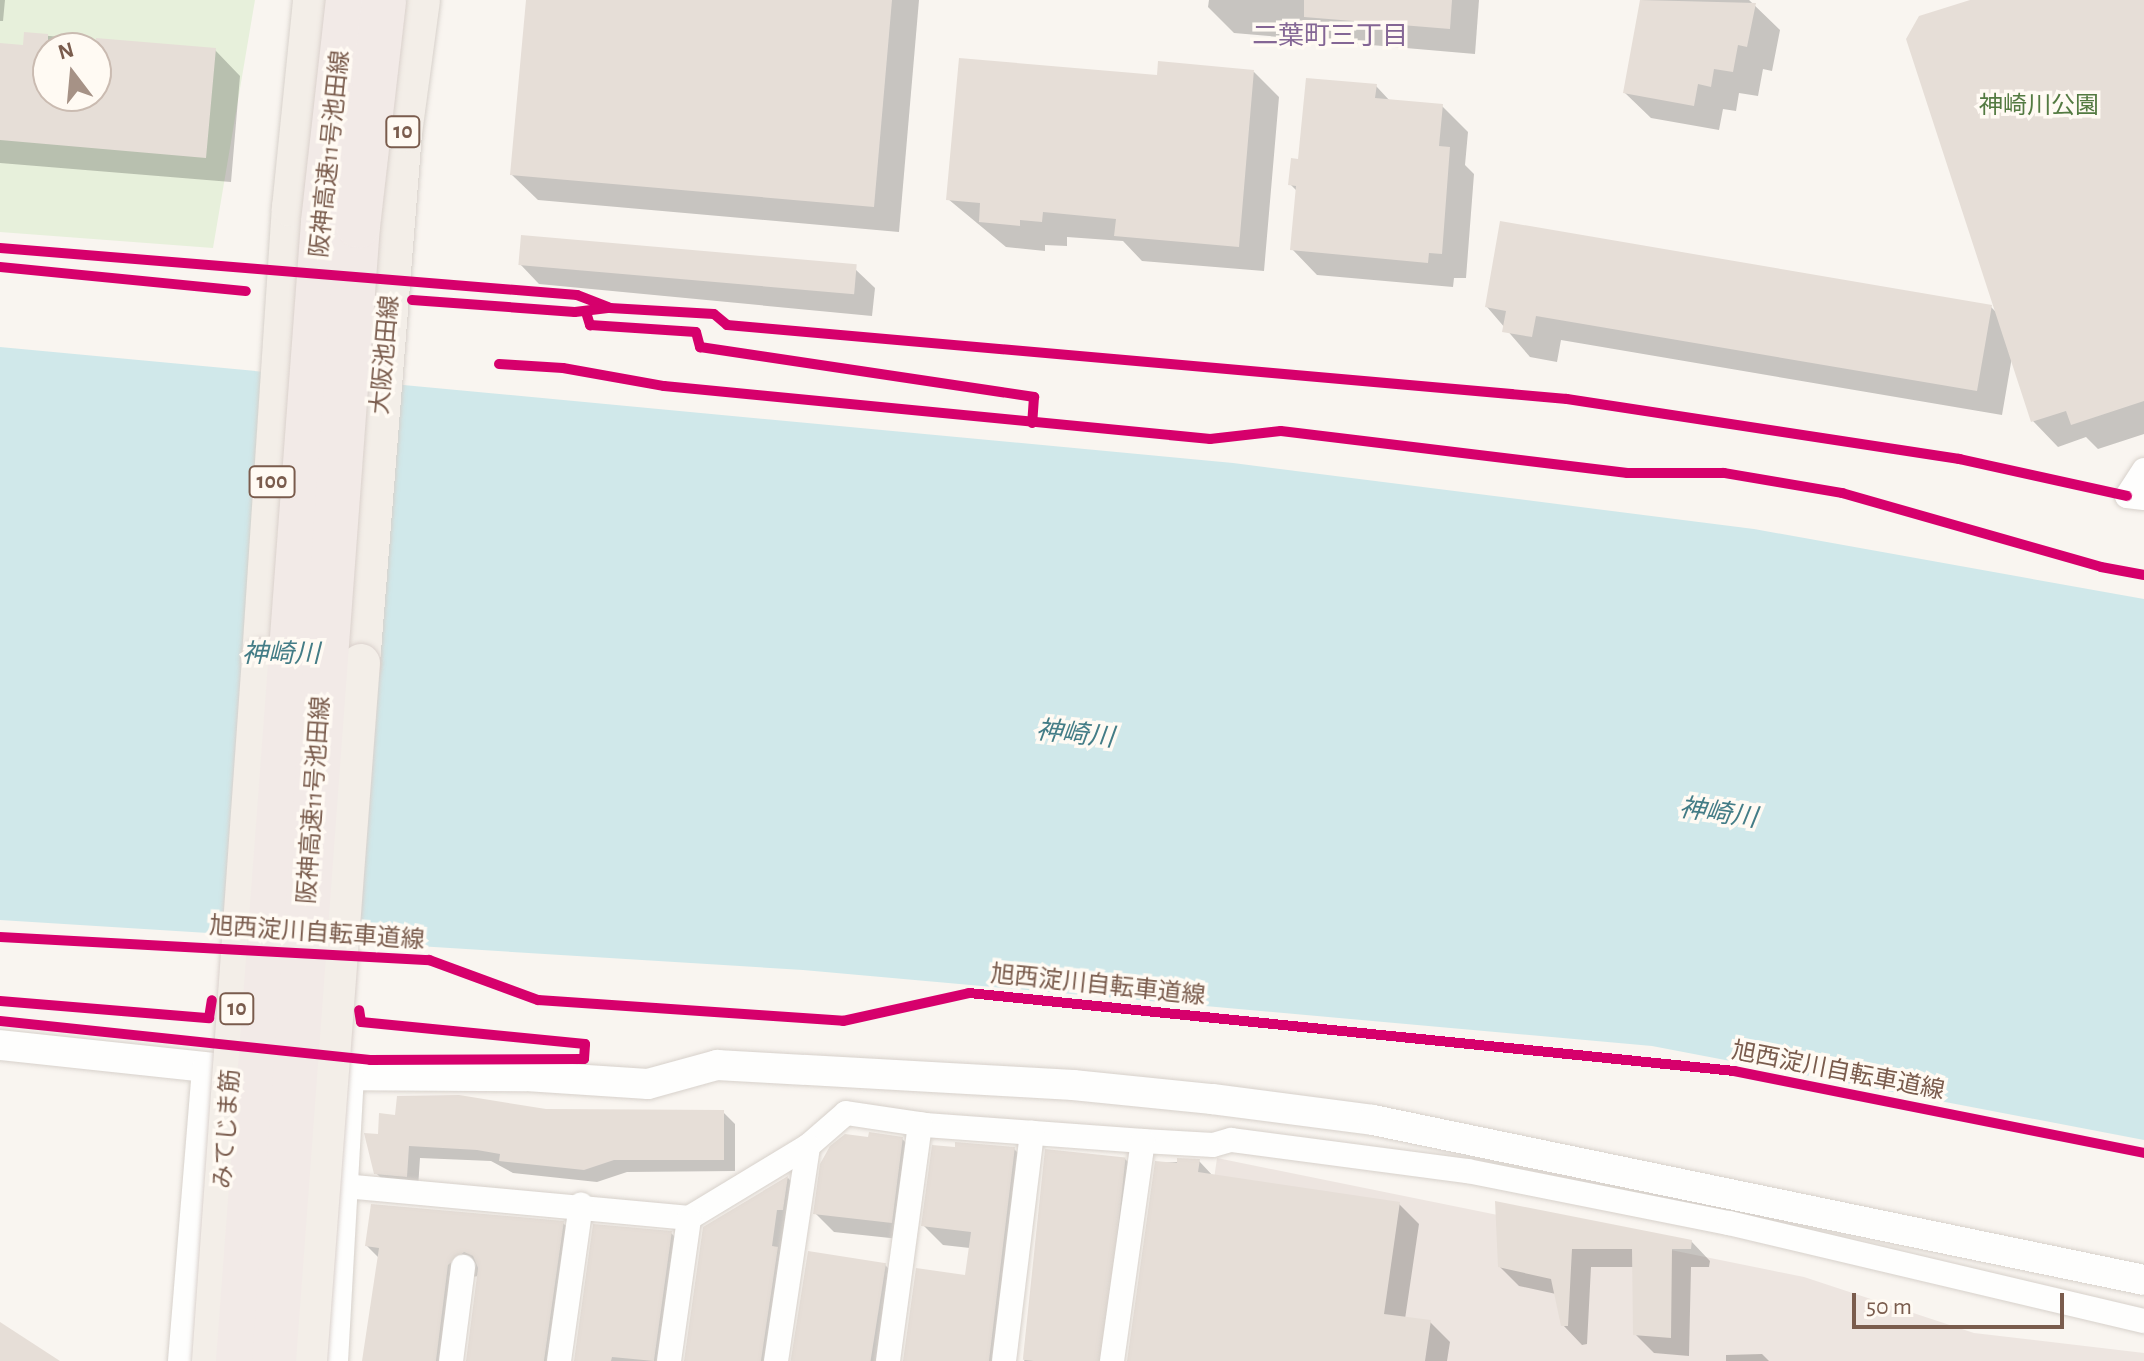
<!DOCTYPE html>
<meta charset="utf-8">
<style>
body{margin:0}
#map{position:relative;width:2144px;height:1361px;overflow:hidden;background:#f9f5f0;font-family:"Alegreya Sans","Noto Sans JP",sans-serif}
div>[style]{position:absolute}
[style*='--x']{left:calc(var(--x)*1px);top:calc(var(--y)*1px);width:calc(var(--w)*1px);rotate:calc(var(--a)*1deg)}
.industrial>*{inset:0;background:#ede5e0}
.green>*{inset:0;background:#e7f0db}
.water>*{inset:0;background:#d0e8ea}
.shadow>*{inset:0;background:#0003}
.building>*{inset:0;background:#e6ded7;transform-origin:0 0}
.roads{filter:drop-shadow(0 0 2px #d7d1cb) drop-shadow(0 0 2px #d7d1cb)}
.minor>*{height:24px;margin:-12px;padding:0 12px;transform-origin:12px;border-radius:12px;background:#fefefd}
.tertiary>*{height:30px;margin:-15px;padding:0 15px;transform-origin:15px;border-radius:15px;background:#fefefd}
.primary>*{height:38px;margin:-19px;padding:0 19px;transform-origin:19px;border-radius:19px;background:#f3eee8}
.bridges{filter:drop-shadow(0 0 2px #dad1cc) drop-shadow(0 0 2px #dad1cc)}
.primary-bridge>*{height:38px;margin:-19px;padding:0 19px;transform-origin:19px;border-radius:19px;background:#f3eee8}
.motorway-bridge>*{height:44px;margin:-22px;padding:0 22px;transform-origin:22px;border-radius:22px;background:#f2eae7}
.cycleway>*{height:10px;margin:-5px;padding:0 5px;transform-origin:5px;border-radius:5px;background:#d6006c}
span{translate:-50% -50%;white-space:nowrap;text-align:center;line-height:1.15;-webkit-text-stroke:7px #fffaf3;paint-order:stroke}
.shield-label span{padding:2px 6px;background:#fffaf3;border:2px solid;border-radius:6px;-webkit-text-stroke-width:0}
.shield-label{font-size:22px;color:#7a5c4d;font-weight:700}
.park-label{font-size:24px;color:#537a41}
.street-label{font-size:24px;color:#7a5c4d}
.neighbourhood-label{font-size:26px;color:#846695}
.water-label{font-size:26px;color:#437c86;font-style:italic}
.north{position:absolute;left:32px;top:32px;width:80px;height:80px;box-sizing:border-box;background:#fffaf3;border:2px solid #cabbb1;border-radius:50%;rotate:344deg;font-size:22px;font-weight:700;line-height:32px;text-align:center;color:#7a5c4d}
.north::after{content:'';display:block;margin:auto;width:28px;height:36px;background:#a69286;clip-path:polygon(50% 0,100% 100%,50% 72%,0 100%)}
.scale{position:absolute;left:1852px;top:1293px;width:212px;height:36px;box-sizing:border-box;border:4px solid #7a5c4d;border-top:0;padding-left:10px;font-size:24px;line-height:28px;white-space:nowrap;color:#7a5c4d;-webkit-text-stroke:6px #fffaf3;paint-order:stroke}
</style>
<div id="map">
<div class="industrial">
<i style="clip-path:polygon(1217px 1158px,1804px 1277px,1974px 1333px,2144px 1353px,2144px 1361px,1188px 1361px)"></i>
</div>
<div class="green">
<i style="clip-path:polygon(evenodd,0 0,255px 0,213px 248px,0 232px,0 0,48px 48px,96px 48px,96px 96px,48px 96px,48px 48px)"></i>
</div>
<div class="water">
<i style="clip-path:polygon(0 347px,1233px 463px,1754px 529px,2144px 599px,2144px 1140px,1652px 1046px,803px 970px,0 920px)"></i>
</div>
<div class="shadow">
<i style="clip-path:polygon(0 0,5px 0,3px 21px,0 21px)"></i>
<i style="clip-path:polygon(528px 0,919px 0,899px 232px,538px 200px,512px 175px)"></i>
<i style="clip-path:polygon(1209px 0,1479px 0,1475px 54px,1234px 33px,1208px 7px)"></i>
<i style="clip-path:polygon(1642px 0,1749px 0,1780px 30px,1772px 71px,1763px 69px,1758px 96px,1739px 93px,1736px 111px,1723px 109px,1719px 130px,1651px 118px,1625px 93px)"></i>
<i style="clip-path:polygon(1976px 0,2144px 0,2144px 434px,2098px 449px,2086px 437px,2058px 447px,2033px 421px,2012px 357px,2002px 415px,1561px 340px,1557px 362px,1530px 357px,1487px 307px,1991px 307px,1998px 314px)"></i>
<i style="clip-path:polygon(evenodd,26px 34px,215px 50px,240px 76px,231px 182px,0 163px,0 45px,25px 47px,26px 34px,48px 48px,96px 48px,96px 96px,48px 96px,48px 48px)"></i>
<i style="clip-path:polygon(1254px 72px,1279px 97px,1264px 271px,1142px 261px,1123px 241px,1067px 237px,1067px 246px,1045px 245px,1045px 251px,1006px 247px,948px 199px,1158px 77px)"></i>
<i style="clip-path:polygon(1376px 86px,1391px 102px,1442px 106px,1468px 132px,1465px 165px,1474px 174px,1466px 278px,1454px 278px,1453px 287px,1317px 275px,1292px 249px,1297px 191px,1290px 184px,1300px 161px)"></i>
<i style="clip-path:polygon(520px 264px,855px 269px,875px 288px,872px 316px,539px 284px)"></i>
<i style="clip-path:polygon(545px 1111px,723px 1112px,735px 1124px,735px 1171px,627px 1172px,597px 1182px,513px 1173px,491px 1161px,420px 1158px,418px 1188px,388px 1185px,376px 1173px,380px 1136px,397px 1117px)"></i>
<i style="clip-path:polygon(902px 1139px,921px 1157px,909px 1240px,834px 1232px,815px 1213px)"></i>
<i style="clip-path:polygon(1014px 1149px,1034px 1169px,1011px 1361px,905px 1361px,966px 1278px,970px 1248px,943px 1245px,923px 1225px)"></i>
<i style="clip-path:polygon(1125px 1159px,1145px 1179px,1119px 1361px,1024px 1361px)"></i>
<i style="clip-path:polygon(1199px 1161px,1214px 1177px,1399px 1204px,1419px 1224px,1405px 1319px,1430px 1322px,1450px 1342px,1447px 1361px,1129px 1361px,1157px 1163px)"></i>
<i style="clip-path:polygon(788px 1178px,807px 1198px,785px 1361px,686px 1361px,705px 1228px)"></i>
<i style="clip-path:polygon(1497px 1203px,1691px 1241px,1710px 1261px,1709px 1267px,1691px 1267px,1689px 1356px,1654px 1353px,1635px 1334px,1634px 1267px,1591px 1267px,1587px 1344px,1582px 1345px,1563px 1325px,1556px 1294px,1519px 1286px,1499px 1266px)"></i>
<i style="clip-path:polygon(563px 1223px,583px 1243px,566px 1361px,468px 1361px,479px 1276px,471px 1277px,458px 1361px,364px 1361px,379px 1258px,367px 1246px)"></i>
<i style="clip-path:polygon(671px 1233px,691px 1253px,676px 1361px,576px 1361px)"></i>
<i style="clip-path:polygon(885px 1265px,905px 1285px,895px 1361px,793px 1361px)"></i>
<i style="clip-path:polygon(1762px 1354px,1769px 1361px,1726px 1361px,1726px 1355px)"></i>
</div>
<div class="building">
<i style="clip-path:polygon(526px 0,892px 0,874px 207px,510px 175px)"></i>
<i style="clip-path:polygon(1304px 0,1452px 0,1450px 29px,1304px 17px)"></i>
<i style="clip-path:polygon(1640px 0,1756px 3px,1747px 47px,1738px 45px,1733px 72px,1714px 69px,1711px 87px,1698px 84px,1694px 106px,1623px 93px)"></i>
<i style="clip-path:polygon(1970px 0,2144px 0,2144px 401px,2071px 425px,2066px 411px,2031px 422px,1906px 39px,1919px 16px)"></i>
<i style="clip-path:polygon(24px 32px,48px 34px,48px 96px,96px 96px,96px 38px,216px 48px,206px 158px,0 140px,0 43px,23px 45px)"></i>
<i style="clip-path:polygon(959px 58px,1157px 75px,1158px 61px,1254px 70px,1239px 247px,1114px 236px,1116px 219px,1043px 212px,1042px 222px,1020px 220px,1020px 226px,979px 222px,980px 203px,946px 200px)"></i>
<i style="clip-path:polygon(1306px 78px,1377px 84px,1375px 98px,1443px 104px,1439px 146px,1450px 147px,1442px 254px,1429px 253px,1428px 263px,1290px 250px,1296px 186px,1288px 185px,1291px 158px,1298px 159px)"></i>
<i style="clip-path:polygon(1500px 221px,1992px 305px,1977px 391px,1536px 316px,1532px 337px,1502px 332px,1506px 311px,1485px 307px)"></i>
<i style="left:521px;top:235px;width:337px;height:30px;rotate:5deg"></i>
<i style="clip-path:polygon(459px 1095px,546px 1109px,724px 1110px,724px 1160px,614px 1160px,584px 1170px,499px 1161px,500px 1154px,477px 1150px,409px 1146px,407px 1177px,374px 1174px,364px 1133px,378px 1134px,379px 1113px,395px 1115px,397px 1096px)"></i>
<i style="clip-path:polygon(869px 1132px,903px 1137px,892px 1223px,813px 1214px,820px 1164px,830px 1146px,845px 1134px,868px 1137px)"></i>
<i style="clip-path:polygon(955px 1142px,1015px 1147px,989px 1361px,903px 1361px,916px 1268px,965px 1275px,971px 1232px,921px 1226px,932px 1145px,955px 1147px)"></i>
<i style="left:1045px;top:1149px;width:81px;height:212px;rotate:6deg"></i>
<i style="clip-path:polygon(1177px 1158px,1200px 1159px,1198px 1172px,1400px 1202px,1384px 1314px,1431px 1320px,1425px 1361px,1127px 1361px,1155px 1161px,1177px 1163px)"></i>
<i style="clip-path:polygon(788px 1176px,783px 1210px,777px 1210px,772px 1246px,778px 1247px,761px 1361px,684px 1361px,703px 1227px)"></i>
<i style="clip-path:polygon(1495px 1201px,1692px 1240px,1691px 1249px,1672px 1249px,1671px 1338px,1633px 1335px,1632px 1249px,1572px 1249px,1568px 1326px,1561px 1326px,1551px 1279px,1498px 1267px)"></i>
<i style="clip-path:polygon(371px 1204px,564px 1221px,544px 1361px,466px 1361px,478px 1268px,473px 1256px,464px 1252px,448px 1265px,436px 1361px,362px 1361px,379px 1248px,365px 1246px)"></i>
<i style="clip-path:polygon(593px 1224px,672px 1231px,654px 1361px,612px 1357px,611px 1361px,574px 1361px)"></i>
<i style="left:808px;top:1251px;width:79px;height:111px;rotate:9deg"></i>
<i style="clip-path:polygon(0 1322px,60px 1361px,0 1361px)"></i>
</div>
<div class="roads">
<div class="minor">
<i style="--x:2144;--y:470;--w:31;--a:123"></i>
<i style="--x:2127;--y:496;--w:17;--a:7"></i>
<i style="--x:344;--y:1186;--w:346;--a:5.3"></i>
<i style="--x:689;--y:1218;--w:139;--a:-31.2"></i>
<i style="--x:808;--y:1146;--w:50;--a:-41"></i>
<i style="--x:846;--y:1113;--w:80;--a:8.6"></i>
<i style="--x:925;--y:1125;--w:219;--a:4.2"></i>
<i style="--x:1143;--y:1141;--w:70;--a:3.3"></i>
<i style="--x:1213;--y:1145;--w:19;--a:-16"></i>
<i style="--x:1231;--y:1140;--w:239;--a:7.5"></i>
<i style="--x:1468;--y:1171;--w:266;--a:11.3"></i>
<i style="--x:1729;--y:1223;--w:426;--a:13.3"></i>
<i style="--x:451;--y:1361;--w:95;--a:-82.7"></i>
<i style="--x:559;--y:1361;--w:158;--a:-82"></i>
<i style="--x:669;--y:1361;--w:144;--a:-82"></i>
<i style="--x:776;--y:1361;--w:217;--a:-81.5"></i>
<i style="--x:888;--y:1361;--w:239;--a:-82.3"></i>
<i style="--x:1004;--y:1361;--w:230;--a:-83"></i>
<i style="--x:1112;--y:1361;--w:222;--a:-82"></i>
</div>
<div class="tertiary">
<i style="--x:0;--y:1045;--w:254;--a:6.1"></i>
<i style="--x:309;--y:1075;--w:217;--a:0.3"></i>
<i style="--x:526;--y:1076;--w:122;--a:3.8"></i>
<i style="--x:648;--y:1084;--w:72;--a:-15.4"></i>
<i style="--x:717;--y:1065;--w:357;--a:3.2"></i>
<i style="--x:1073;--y:1085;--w:140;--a:5.8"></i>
<i style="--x:1212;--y:1099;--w:162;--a:7.4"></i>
<i style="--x:1373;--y:1120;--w:787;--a:11.72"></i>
<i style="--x:183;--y:1361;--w:293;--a:-85.3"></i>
<i style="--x:333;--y:1361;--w:284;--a:-86.8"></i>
</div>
<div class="primary">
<i style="--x:261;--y:658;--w:451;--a:-86.2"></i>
<i style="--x:291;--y:208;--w:209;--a:-84.2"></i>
<i style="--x:361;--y:663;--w:532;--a:-85.47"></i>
<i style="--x:403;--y:133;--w:134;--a:-82.3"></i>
</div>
</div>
<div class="bridges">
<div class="primary-bridge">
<i style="--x:211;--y:1361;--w:705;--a:-85.93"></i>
<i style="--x:308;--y:1361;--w:700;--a:-85.66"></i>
</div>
<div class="motorway-bridge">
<i style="--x:238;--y:1361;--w:1142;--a:-85.73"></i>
<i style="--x:323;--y:222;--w:223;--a:-83.6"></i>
<i style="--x:274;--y:1361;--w:1138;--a:-85.77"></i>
<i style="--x:358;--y:226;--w:227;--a:-83.4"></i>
</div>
</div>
<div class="cycleway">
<i style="--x:0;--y:248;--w:579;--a:4.66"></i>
<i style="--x:577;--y:295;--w:33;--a:21"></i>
<i style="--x:0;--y:267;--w:247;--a:5.6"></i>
<i style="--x:412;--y:300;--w:163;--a:4.2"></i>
<i style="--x:575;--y:312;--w:35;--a:-7"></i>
<i style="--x:610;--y:308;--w:104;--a:3.3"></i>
<i style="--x:714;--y:314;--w:17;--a:40"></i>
<i style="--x:727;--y:325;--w:843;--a:5.03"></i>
<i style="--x:1567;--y:399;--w:397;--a:8.7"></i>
<i style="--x:1959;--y:459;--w:172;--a:12.4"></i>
<i style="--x:586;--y:312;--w:14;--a:73"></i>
<i style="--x:590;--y:325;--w:106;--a:3.8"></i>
<i style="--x:696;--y:332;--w:16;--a:75"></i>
<i style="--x:700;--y:347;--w:338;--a:8.5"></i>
<i style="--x:1034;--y:397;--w:26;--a:94"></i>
<i style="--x:499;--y:364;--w:64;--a:3.6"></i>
<i style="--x:563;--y:368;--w:103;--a:10.1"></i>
<i style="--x:664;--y:386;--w:549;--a:5.54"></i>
<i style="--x:1210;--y:439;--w:71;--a:-6.4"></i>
<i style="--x:1281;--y:431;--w:349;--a:6.9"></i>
<i style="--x:1627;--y:473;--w:97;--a:0"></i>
<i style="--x:1724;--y:473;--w:120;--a:9.6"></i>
<i style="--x:1842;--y:493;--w:269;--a:15.9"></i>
<i style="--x:2101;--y:567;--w:44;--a:10.5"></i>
<i style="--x:0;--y:937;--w:430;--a:3.1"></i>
<i style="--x:429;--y:960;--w:116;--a:20.2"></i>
<i style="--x:538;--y:1000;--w:306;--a:3.9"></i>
<i style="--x:843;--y:1021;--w:129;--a:-12.5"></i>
<i style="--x:969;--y:993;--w:769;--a:5.82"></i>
<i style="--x:1734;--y:1071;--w:418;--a:11.3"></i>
<i style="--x:0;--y:1001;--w:210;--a:4.7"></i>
<i style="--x:209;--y:1018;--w:18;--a:-81"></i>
<i style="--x:0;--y:1021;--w:372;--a:6"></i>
<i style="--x:370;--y:1060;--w:214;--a:-0.3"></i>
<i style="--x:584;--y:1059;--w:15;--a:-86"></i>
<i style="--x:585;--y:1044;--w:225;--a:-174.4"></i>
<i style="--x:361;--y:1022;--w:12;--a:-99"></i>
</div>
<div class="shield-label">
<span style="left:403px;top:132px">10</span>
<span style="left:272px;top:482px">100</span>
<span style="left:237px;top:1009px">10</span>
</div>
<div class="park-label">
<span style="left:2039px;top:107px">神崎川公園</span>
</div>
<div class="street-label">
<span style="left:331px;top:154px;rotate:-84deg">阪神高速11号池田線</span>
<span style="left:386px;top:355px;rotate:-85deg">大阪池田線</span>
<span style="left:315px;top:800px;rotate:-86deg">阪神高速11号池田線</span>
<span style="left:317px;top:934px;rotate:4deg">旭西淀川自転車道線</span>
<span style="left:1098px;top:986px;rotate:6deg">旭西淀川自転車道線</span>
<span style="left:1838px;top:1072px;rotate:11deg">旭西淀川自転車道線</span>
<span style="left:228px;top:1129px;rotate:-86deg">みてじま筋</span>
</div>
<div class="neighbourhood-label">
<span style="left:1330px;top:37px">二葉町三丁目</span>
</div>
<div class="water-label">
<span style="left:281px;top:655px">神崎川</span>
<span style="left:1075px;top:735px;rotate:6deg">神崎川</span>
<span style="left:1718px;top:814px;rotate:8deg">神崎川</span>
</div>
<div class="north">N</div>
<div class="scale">50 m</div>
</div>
